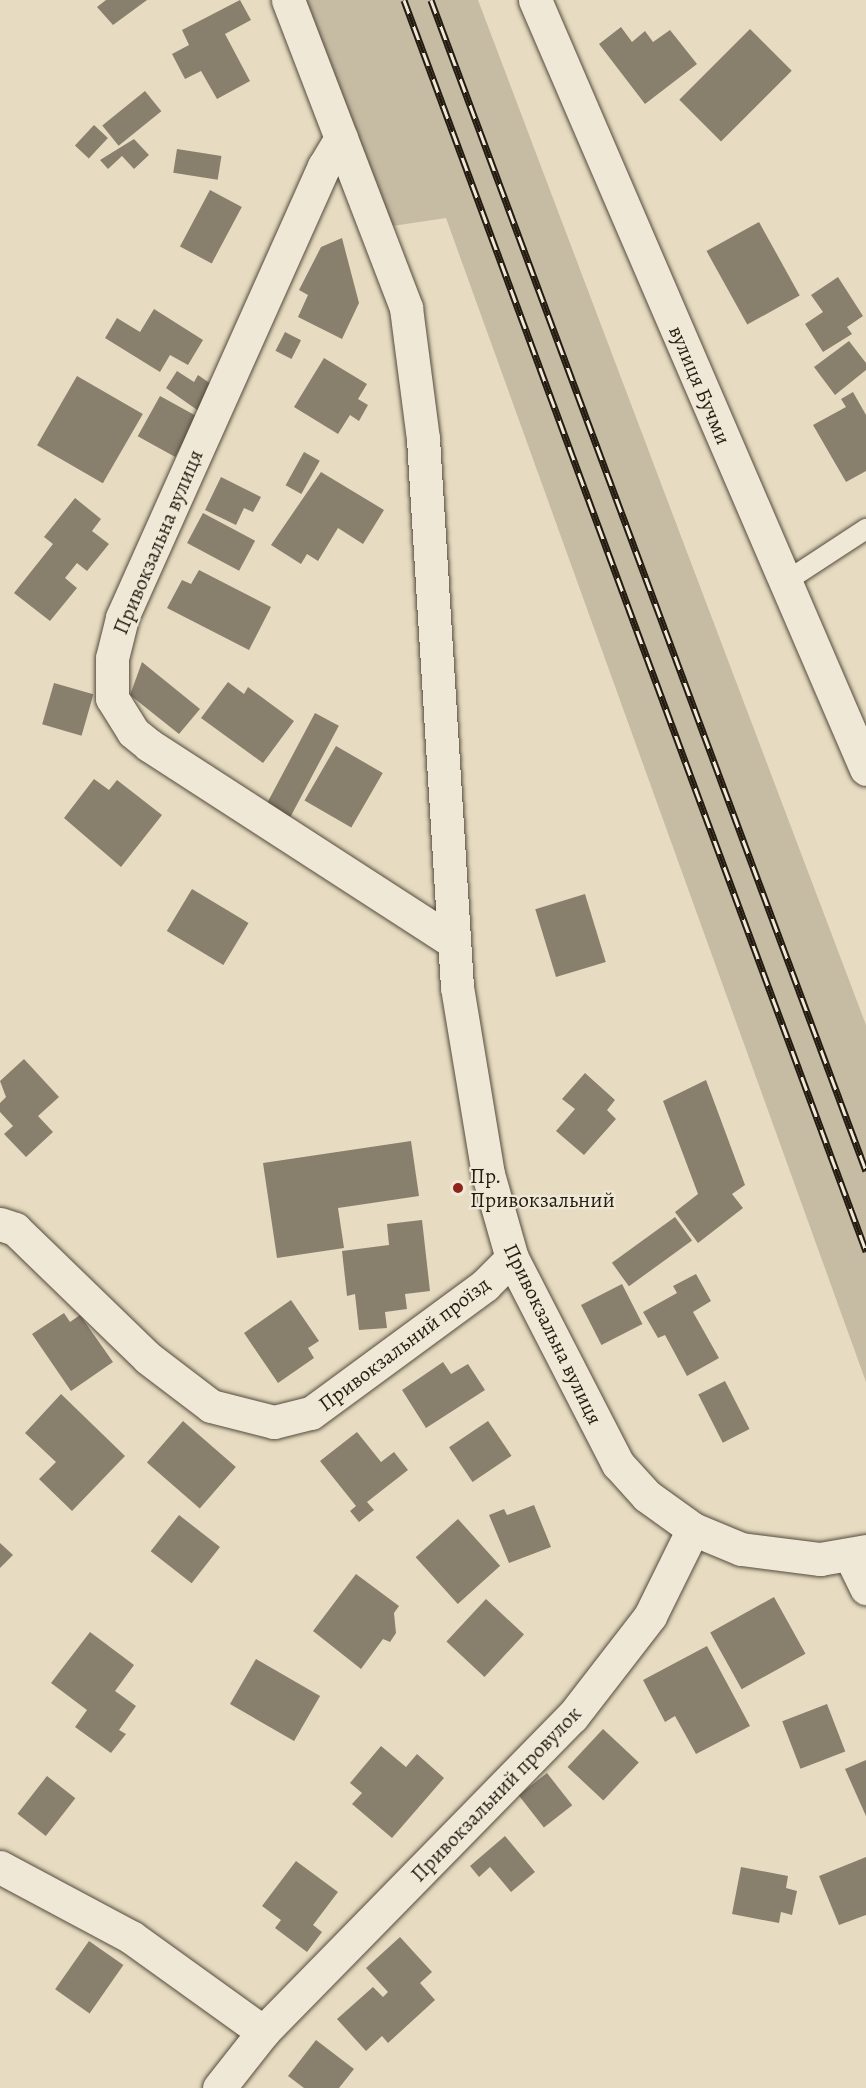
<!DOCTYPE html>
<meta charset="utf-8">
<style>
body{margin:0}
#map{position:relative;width:866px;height:2088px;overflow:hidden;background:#e7dcc1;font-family:Alegreya,serif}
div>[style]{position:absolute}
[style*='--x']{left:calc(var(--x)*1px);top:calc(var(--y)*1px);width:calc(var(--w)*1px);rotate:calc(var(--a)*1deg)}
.green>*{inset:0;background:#c6bba3}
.building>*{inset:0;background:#897f6d;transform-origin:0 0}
.roads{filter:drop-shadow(0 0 2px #554b3d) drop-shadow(0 0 2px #554b3d)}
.service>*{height:20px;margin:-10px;padding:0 10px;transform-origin:10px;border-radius:10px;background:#efe8d7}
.minor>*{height:33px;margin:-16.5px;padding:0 16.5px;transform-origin:16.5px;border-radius:16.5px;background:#efe8d7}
.tertiary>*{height:33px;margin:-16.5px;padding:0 16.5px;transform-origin:16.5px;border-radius:16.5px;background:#efe8d7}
.rail>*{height:7px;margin-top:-3.5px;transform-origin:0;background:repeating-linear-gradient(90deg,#efe8d7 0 14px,#241b11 0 28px);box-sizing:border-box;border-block:2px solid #241b11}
.dots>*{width:16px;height:16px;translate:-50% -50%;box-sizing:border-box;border:3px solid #efe8d7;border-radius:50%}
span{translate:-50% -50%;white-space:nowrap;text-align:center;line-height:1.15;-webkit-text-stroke:4.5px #efe8d7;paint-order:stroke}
.street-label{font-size:21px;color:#241b11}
.poi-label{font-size:21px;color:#241b11}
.left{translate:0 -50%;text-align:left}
</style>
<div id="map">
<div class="green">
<i style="clip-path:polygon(288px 0,478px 0,866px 1025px,866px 1382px,446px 218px,379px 228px)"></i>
</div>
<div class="building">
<i style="clip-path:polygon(106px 0,147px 0,113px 25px,97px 7px)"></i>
<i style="clip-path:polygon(240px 0,251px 20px,225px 34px,250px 81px,217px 99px,201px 71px,185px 79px,172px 54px,189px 45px,182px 30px)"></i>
<i style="clip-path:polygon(621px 27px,632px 42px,645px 31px,653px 42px,670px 30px,697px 64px,645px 104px,599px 44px)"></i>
<i style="left:750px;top:29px;width:59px;height:100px;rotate:45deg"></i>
<i style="left:145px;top:91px;width:26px;height:55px;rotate:51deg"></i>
<i style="left:94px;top:125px;width:19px;height:28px;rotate:43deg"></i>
<i style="clip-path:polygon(134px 139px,149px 155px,134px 169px,122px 156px,108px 169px,100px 160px)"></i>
<i style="left:177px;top:149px;width:45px;height:24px;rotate:9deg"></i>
<i style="left:210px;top:190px;width:36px;height:64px;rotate:28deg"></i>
<i style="left:759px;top:222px;width:84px;height:60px;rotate:61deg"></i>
<i style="clip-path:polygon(342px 238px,359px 303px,342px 339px,298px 317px,308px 295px,299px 290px,321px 247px)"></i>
<i style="clip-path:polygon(838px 277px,863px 316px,847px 327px,852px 334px,823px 352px,805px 324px,823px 312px,811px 295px)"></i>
<i style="clip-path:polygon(154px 309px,203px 340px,188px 365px,170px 355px,160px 372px,105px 338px,117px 318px,140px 332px)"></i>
<i style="left:285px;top:332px;width:18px;height:21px;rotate:27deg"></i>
<i style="clip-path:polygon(849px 341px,866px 363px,866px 370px,835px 395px,814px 367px)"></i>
<i style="clip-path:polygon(324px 358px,367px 384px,358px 399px,368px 405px,359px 421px,350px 415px,338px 434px,294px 407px)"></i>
<i style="clip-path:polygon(177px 371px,194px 382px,198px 375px,214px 386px,200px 412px,166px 388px)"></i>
<i style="left:77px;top:376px;width:76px;height:80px;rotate:30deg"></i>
<i style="clip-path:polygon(853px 392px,866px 415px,866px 471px,846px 482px,813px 425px,846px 407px,841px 399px)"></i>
<i style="left:160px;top:396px;width:43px;height:46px;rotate:29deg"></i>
<i style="left:304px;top:452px;width:18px;height:38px;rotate:29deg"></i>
<i style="clip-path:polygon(321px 472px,384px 510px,363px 544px,338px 528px,318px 561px,307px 554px,301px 564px,271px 545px)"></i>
<i style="clip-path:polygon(221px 477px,261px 497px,253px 512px,244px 508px,236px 525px,205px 510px)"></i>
<i style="clip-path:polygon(75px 498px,101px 519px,92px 531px,109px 544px,87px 571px,77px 563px,65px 578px,77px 588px,50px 621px,14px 593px,53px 544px,44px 537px)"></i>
<i style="left:203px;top:513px;width:59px;height:34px;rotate:28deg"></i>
<i style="clip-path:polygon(199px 570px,271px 607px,249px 650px,167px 608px,182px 580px,191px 584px)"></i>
<i style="clip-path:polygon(142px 662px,200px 709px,179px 734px,130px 695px)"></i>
<i style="clip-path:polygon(228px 682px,244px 694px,248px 687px,294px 721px,263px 763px,201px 718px)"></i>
<i style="left:54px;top:683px;width:41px;height:43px;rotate:16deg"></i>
<i style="left:315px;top:713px;width:27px;height:109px;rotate:28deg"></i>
<i style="left:336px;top:746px;width:54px;height:63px;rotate:30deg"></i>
<i style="clip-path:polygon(94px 779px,109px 790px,117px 780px,162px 815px,121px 867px,64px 818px)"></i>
<i style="left:192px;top:889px;width:66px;height:49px;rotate:31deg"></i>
<i style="left:585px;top:894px;width:71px;height:52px;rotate:73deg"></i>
<i style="clip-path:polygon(24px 1059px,59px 1097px,38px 1116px,53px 1132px,26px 1157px,4px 1134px,13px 1126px,0 1112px,0 1103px,6px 1097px,0 1081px)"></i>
<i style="clip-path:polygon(585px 1073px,615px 1100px,607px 1110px,616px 1119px,584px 1155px,556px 1131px,575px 1109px,562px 1099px)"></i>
<i style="clip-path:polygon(706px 1080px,745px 1185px,732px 1194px,743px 1208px,698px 1243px,675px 1212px,698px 1194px,663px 1101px)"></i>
<i style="clip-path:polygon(411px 1141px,419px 1196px,338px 1208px,344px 1248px,277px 1258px,263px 1163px)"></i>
<i style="left:675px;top:1217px;width:29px;height:78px;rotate:54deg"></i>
<i style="clip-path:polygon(422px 1220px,430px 1291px,405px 1294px,407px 1309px,385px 1312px,387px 1328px,359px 1330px,355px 1294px,347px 1296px,342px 1251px,389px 1245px,387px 1224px)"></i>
<i style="clip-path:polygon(696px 1274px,711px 1301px,693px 1312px,719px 1358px,687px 1376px,665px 1335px,658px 1338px,643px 1312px,677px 1293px,673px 1286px)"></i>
<i style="left:622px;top:1284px;width:45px;height:46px;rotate:63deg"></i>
<i style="clip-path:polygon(291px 1300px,319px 1341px,308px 1348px,314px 1358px,278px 1383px,244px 1333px)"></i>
<i style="clip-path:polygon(64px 1313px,70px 1322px,80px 1315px,113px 1362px,71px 1391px,32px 1334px)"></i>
<i style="clip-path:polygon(443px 1362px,451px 1374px,468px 1364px,485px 1390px,426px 1428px,402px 1390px)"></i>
<i style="left:725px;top:1381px;width:54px;height:30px;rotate:63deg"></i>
<i style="clip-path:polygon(61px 1394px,125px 1456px,72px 1511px,39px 1479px,56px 1462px,25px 1433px)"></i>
<i style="left:183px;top:1421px;width:70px;height:55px;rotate:41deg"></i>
<i style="left:488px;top:1421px;width:42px;height:47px;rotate:56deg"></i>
<i style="clip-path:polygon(357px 1432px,381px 1462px,394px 1452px,408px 1470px,367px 1502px,374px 1510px,359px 1522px,350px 1511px,356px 1506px,320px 1461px)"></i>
<i style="clip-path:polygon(534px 1505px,551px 1547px,509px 1563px,489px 1515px,504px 1509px,507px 1515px)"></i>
<i style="left:179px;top:1515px;width:52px;height:46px;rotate:38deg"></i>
<i style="left:458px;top:1519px;width:63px;height:57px;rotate:48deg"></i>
<i style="clip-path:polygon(0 1543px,13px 1555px,0 1568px)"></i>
<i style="clip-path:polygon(356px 1574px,399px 1606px,394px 1613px,396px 1633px,390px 1642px,383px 1639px,361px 1669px,313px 1631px)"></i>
<i style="left:774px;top:1597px;width:65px;height:73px;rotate:61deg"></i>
<i style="left:486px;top:1599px;width:52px;height:58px;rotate:43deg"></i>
<i style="clip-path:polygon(90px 1632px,134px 1665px,115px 1691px,136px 1706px,119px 1730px,126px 1734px,111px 1753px,75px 1727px,87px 1710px,51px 1683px)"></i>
<i style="clip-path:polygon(707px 1646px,750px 1726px,696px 1754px,675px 1716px,665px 1722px,643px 1680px)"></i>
<i style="left:256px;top:1659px;width:74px;height:52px;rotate:30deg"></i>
<i style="left:827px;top:1704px;width:51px;height:48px;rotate:69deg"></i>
<i style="left:603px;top:1729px;width:49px;height:52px;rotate:43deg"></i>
<i style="clip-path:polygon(381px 1746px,406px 1767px,417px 1754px,444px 1778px,392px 1838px,352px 1804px,362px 1793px,350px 1783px)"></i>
<i style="clip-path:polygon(866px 1760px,866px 1816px,845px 1769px)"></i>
<i style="left:547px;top:1773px;width:41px;height:36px;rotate:52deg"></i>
<i style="left:47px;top:1776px;width:36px;height:48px;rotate:38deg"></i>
<i style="clip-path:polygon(505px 1836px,535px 1872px,511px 1892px,490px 1867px,479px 1877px,470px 1866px)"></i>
<i style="clip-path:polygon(866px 1857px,866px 1915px,839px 1925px,819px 1876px)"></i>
<i style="clip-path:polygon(296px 1861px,338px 1892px,313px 1925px,322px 1932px,307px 1952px,275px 1928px,281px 1920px,262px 1906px)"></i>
<i style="clip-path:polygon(741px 1867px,788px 1876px,786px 1888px,797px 1891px,792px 1915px,781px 1912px,779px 1923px,732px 1914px)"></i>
<i style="clip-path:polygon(400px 1937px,432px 1972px,420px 1983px,435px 2000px,388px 2043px,382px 2036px,366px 2051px,337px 2019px,373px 1987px,383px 1997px,388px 1992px,366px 1968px)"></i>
<i style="left:89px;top:1941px;width:42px;height:59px;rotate:35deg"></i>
<i style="clip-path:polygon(316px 2040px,354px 2069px,339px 2088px,304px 2088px,288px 2076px)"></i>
</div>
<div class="roads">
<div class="service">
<i style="--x:785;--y:582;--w:97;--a:-33.2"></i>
</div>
<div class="minor">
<i style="--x:535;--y:0;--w:837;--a:66.71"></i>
<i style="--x:341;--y:138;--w:33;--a:121"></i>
<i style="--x:324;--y:166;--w:495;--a:114.1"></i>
<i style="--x:122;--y:618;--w:41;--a:104"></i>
<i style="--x:112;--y:658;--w:40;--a:90"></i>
<i style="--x:112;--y:698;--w:40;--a:58"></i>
<i style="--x:133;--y:732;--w:21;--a:39"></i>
<i style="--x:149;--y:745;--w:363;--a:32.9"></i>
<i style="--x:0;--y:1224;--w:16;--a:18"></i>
<i style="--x:15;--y:1229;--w:185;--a:44.1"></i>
<i style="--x:148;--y:1358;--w:79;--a:37.3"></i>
<i style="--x:211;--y:1406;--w:65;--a:14.3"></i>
<i style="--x:274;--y:1422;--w:38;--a:-14"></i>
<i style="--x:311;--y:1413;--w:216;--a:-36.3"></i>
<i style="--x:485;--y:1285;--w:38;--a:-45"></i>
<i style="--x:850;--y:1555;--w:37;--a:64"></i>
<i style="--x:0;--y:1867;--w:149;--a:28.1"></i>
<i style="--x:131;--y:1937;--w:163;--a:35.7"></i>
<i style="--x:219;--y:2088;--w:71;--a:-51.8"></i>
<i style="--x:263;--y:2032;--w:441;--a:-45.6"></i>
<i style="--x:572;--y:1717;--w:128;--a:-52.3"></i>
<i style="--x:650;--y:1616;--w:97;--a:-63.7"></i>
</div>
<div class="tertiary">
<i style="--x:288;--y:0;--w:330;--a:69"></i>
<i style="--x:406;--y:308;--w:132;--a:82.6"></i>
<i style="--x:423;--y:439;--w:549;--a:86.45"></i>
<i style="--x:457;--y:987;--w:190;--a:80.6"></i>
<i style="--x:488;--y:1174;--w:87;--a:74.1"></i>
<i style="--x:512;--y:1258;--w:232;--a:62.8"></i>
<i style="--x:618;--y:1464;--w:43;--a:47.8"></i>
<i style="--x:647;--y:1496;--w:57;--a:35.7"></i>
<i style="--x:693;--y:1529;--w:52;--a:22.6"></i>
<i style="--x:741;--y:1549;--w:80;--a:7.2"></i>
<i style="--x:820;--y:1559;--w:47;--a:-9.9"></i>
</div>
</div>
<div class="rail">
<i style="--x:404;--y:0;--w:1334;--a:69.73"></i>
<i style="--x:431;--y:0;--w:1249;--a:69.62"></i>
</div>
<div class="dots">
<i style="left:458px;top:1188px;background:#8f2418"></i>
</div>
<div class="street-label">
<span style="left:700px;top:385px;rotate:67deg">вулиця Бучми</span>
<span style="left:158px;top:542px;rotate:-67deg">Привокзальна вулиця</span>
<span style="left:553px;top:1334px;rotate:64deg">Привокзальна вулиця</span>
<span style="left:404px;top:1344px;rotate:-37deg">Привокзальний проїзд</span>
<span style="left:496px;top:1794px;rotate:-46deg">Привокзальний провулок</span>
</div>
<div class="poi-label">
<span class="left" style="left:470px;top:1188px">Пр.<br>Привокзальний</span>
</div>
</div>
